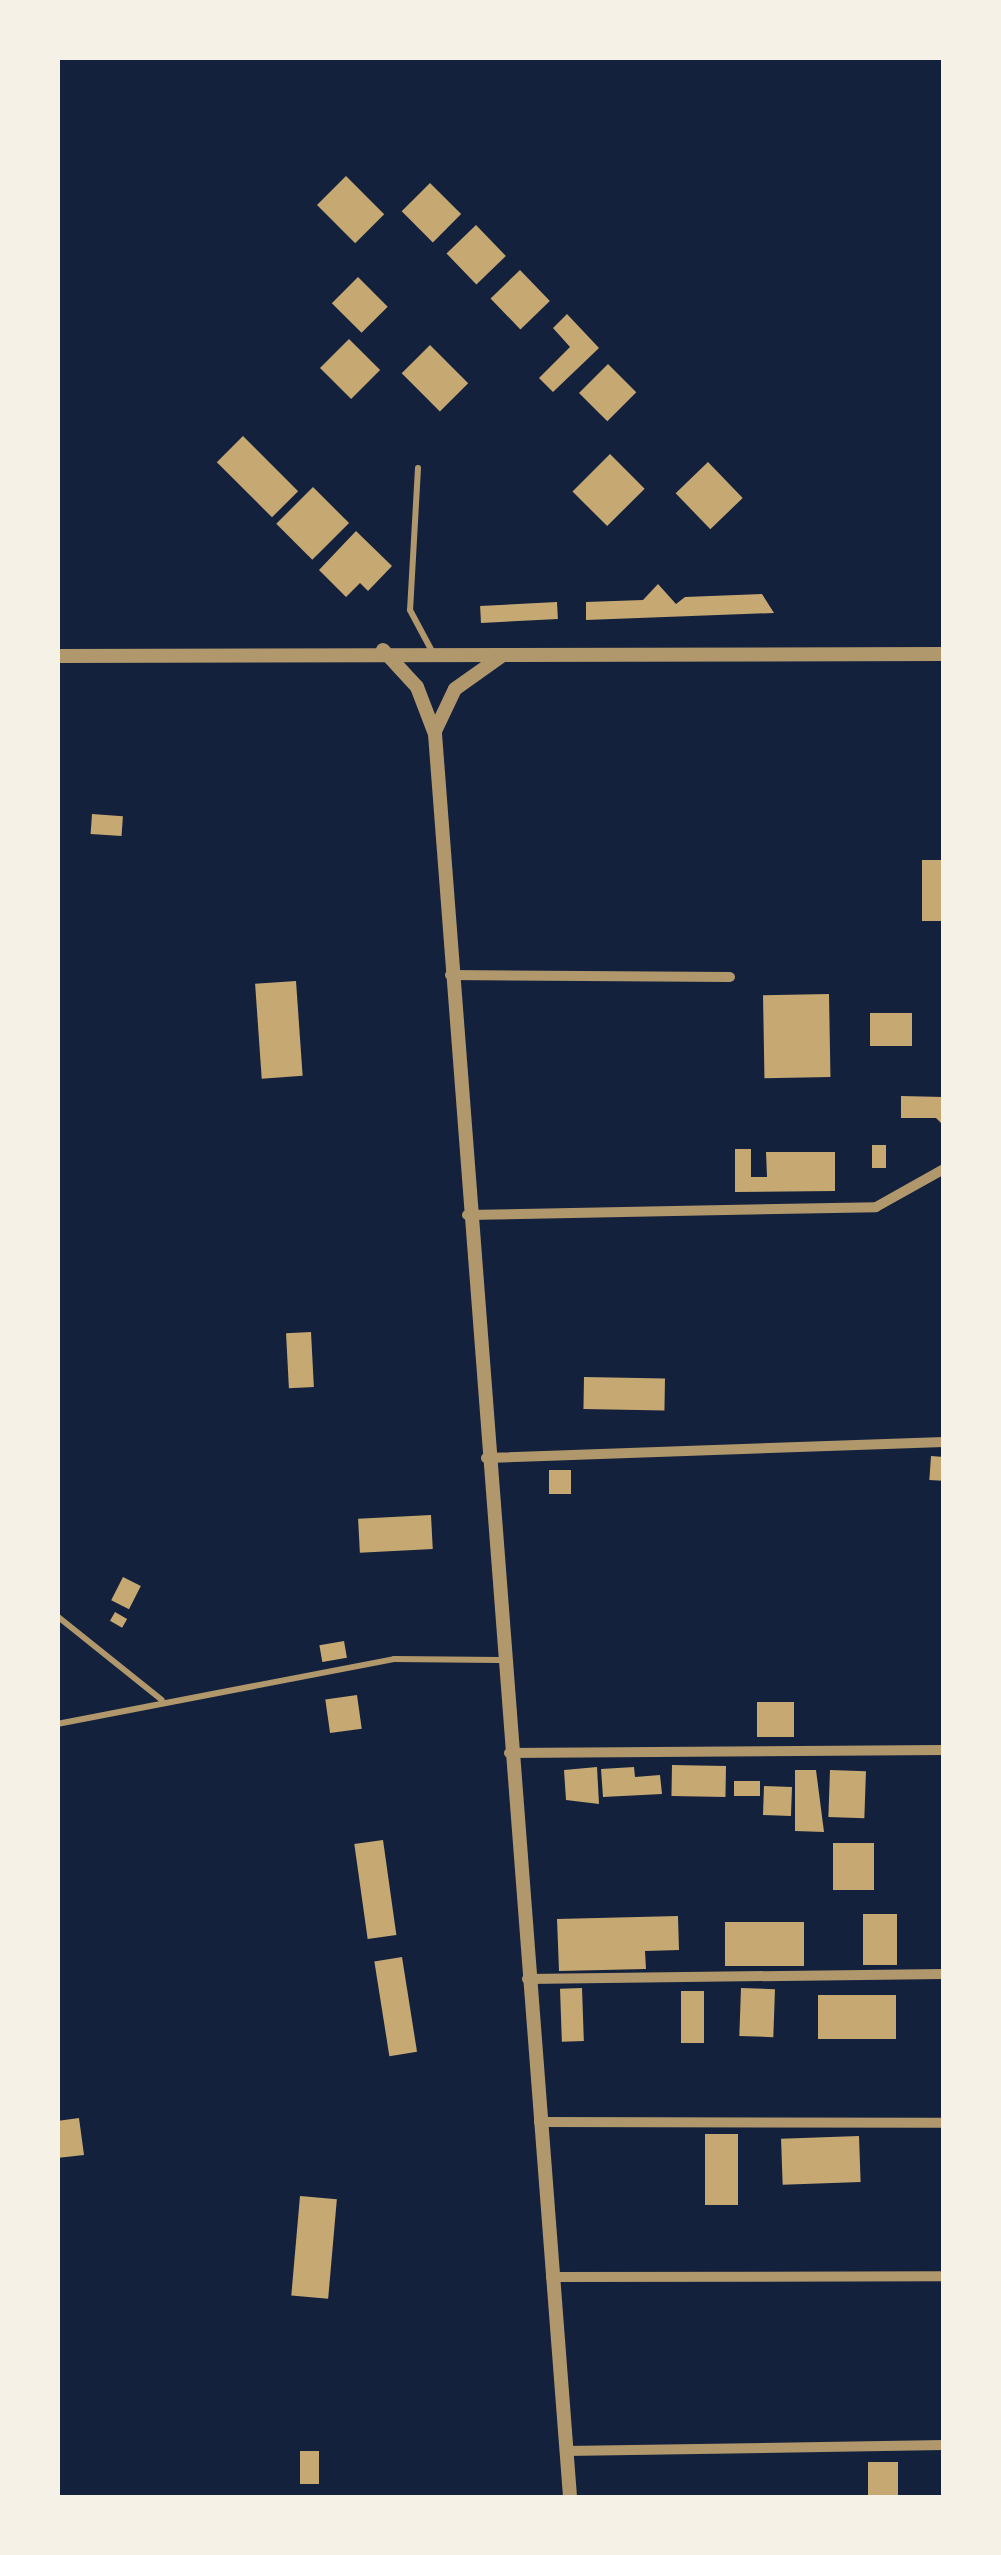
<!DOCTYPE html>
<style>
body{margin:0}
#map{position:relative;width:1001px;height:2555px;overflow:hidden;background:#14213d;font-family:"Open Sans",sans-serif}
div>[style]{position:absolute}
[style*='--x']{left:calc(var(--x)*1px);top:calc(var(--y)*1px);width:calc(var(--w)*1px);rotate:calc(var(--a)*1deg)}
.building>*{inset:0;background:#c6a872;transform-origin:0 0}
.service>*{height:6px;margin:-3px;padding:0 3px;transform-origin:3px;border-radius:3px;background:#b1986c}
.minor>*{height:10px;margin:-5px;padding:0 5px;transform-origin:5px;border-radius:5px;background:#b1986c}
.tertiary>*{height:14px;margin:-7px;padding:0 7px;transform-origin:7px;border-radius:7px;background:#b1986c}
span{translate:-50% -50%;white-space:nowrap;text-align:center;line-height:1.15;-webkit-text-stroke:9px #f6f1e7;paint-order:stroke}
.frame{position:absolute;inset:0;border:60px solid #f6f1e7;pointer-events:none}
</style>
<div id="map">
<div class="building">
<i style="left:346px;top:176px;width:54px;height:41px;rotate:45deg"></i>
<i style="left:430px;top:183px;width:44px;height:40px;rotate:45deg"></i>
<i style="left:476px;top:225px;width:43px;height:41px;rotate:46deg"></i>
<i style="left:520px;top:270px;width:43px;height:41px;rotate:46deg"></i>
<i style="left:358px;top:277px;width:42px;height:37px;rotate:45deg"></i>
<i style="clip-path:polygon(567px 314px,599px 348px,553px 392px,539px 378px,570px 347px,553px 328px)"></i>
<i style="left:349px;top:339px;width:44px;height:41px;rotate:45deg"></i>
<i style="left:430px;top:345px;width:54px;height:40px;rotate:45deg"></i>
<i style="left:608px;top:364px;width:40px;height:41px;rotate:45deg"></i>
<i style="left:243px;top:436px;width:78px;height:37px;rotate:45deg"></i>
<i style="left:610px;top:454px;width:49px;height:53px;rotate:45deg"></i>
<i style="left:708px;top:462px;width:50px;height:45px;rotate:46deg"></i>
<i style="left:313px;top:487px;width:51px;height:52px;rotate:45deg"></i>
<i style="clip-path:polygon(356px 531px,392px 566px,368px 591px,360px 583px,346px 597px,319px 570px)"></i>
<i style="clip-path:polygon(658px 584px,676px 604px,685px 597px,762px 594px,774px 613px,586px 620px,586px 602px,643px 600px)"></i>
<i style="left:557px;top:602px;width:17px;height:77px;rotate:87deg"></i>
<i style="left:92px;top:814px;width:31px;height:20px;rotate:4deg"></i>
<i style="left:944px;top:860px;width:61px;height:22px;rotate:90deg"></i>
<i style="left:296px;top:981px;width:95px;height:41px;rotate:86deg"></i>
<i style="left:829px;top:994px;width:83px;height:66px;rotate:89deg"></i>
<i style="left:870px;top:1013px;width:42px;height:33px"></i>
<i style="clip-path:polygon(901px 1096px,944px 1097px,944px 1126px,936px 1118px,901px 1118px)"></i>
<i style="left:872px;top:1145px;width:14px;height:23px"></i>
<i style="clip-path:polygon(735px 1149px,751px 1149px,751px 1177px,767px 1177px,766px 1152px,835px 1152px,835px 1191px,735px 1192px)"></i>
<i style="left:311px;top:1332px;width:55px;height:25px;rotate:87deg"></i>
<i style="left:584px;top:1377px;width:81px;height:32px;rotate:1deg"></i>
<i style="left:931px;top:1456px;width:13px;height:24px;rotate:4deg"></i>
<i style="left:549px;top:1470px;width:22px;height:24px"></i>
<i style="left:431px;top:1515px;width:34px;height:73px;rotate:87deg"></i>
<i style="left:123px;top:1577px;width:20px;height:26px;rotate:27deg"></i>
<i style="left:115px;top:1612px;width:14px;height:10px;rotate:30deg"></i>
<i style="left:344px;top:1641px;width:17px;height:25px;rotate:80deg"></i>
<i style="left:357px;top:1695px;width:34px;height:32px;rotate:82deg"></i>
<i style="left:757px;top:1702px;width:37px;height:35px"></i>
<i style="left:672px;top:1765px;width:54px;height:31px;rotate:1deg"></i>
<i style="clip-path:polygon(597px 1767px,599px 1804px,566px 1800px,564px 1770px)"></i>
<i style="clip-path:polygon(634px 1767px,635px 1777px,660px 1775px,662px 1794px,603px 1797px,601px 1769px)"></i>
<i style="clip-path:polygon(795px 1770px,816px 1770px,824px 1832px,795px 1831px)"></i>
<i style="left:830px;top:1770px;width:36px;height:47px;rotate:2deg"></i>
<i style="left:734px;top:1781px;width:26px;height:15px"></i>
<i style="left:764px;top:1786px;width:28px;height:29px;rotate:2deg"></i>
<i style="left:383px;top:1840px;width:96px;height:29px;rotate:82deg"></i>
<i style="left:833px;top:1843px;width:41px;height:47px"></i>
<i style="left:863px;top:1914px;width:34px;height:51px"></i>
<i style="clip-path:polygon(678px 1916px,679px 1950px,645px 1951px,646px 1969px,559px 1971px,557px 1919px)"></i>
<i style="left:725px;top:1922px;width:79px;height:44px"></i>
<i style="left:402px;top:1957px;width:96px;height:28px;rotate:81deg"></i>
<i style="left:582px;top:1988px;width:53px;height:22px;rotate:88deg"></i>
<i style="left:741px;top:1988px;width:34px;height:48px;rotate:2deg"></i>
<i style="left:681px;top:1991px;width:23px;height:52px"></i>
<i style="left:818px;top:1995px;width:78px;height:44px"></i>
<i style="clip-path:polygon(79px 2118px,84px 2155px,57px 2158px,57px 2121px)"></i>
<i style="left:705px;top:2134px;width:33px;height:71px"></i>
<i style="left:859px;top:2136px;width:46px;height:78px;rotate:88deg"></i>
<i style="left:300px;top:2196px;width:37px;height:100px;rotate:5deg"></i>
<i style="left:300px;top:2451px;width:19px;height:33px"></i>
<i style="left:868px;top:2462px;width:30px;height:36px"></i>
</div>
<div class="service">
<i style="--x:418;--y:468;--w:142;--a:93.2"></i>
<i style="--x:410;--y:610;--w:49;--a:61.9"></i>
<i style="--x:57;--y:1616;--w:134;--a:38.7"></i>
<i style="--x:57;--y:1724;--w:343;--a:-10.9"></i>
<i style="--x:394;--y:1659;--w:106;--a:0.5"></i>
</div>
<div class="minor">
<i style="--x:450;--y:975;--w:280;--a:0.4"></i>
<i style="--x:467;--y:1215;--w:409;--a:-1.1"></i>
<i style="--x:876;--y:1207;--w:78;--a:-29.2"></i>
<i style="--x:486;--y:1458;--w:458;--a:-2"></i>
<i style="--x:509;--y:1753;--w:435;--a:-0.4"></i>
<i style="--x:527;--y:1979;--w:417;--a:-0.7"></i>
<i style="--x:539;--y:2122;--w:405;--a:0.1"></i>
<i style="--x:551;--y:2277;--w:393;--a:-0.1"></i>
<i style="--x:566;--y:2451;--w:378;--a:-0.9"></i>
</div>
<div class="tertiary">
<i style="--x:383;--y:650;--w:50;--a:47.4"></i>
<i style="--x:417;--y:687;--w:50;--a:69"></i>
<i style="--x:435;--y:734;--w:1769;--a:85.62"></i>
<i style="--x:57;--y:656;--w:887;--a:-0.13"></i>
<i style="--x:436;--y:729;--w:44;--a:-64.6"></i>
<i style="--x:455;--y:689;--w:59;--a:-35.3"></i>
</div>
<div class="frame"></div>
</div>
